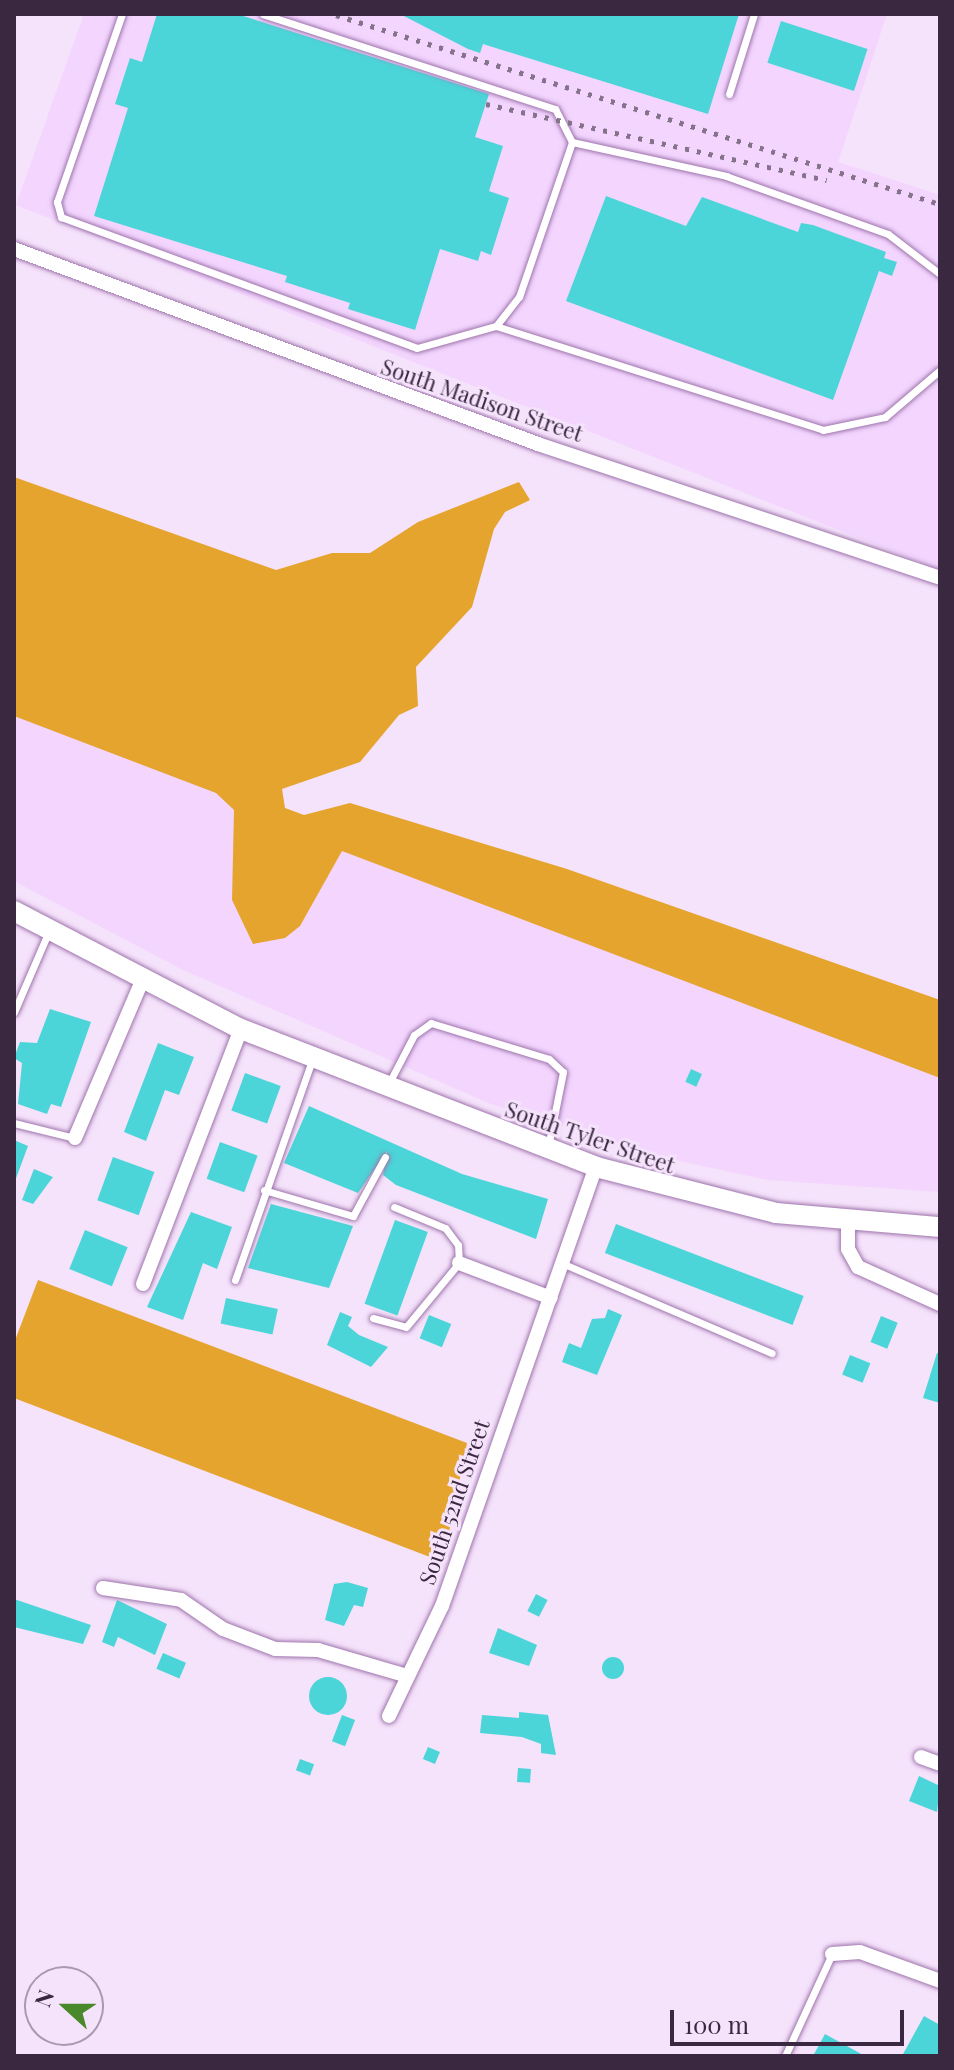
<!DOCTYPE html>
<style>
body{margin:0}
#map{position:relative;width:954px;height:2070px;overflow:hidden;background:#f5e2fb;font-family:"Playfair Display",serif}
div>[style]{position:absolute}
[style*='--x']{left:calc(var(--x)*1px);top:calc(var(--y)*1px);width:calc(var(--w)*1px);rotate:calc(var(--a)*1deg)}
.built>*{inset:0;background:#f3d5fe}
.forest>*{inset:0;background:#e5a42e}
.building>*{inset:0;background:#4bd5d8;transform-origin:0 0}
.round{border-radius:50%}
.roads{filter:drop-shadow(0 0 2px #9e74ac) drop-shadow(0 0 2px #9e74ac)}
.service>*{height:7px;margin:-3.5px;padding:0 3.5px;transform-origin:3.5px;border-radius:3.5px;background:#fff}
.minor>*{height:14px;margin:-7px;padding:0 7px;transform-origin:7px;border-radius:7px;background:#fff}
.secondary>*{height:20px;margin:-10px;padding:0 10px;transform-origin:10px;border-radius:10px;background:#fff}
.rail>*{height:5px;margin-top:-2.5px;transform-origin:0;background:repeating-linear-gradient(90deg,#85738b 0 4px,transparent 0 12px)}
span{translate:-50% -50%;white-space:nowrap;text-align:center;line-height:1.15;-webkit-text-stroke:6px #f5e2fb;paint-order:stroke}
.street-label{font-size:22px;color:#3a2840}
.frame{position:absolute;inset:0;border:16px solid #3a2840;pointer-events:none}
.north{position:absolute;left:24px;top:1966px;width:80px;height:80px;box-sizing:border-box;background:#f5e2fb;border:2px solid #aa98b0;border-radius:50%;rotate:291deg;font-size:22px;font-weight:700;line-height:32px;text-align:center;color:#3a2840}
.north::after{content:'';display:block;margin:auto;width:28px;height:36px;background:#49892b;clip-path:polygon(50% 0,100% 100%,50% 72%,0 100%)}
.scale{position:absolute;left:670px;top:2010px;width:234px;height:36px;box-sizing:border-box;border:4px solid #3a2840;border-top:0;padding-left:10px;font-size:24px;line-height:28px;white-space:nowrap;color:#3a2840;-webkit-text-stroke:6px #f5e2fb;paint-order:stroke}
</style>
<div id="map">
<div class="built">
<i style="clip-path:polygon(84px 14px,887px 14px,838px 162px,940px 195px,940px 570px,16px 205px)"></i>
<i style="clip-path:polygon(14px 715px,940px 1063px,940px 1192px,768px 1180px,675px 1160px,491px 1104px,183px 970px,14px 881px)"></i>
</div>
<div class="forest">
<i style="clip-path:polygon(14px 477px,276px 570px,332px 553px,370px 553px,418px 522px,519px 482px,530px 500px,505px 512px,494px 529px,472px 607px,416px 667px,418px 706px,399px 715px,360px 762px,282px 789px,285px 808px,304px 815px,350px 803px,567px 869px,940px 1000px,940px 1078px,342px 851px,300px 926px,285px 938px,253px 944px,232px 900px,234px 810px,216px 793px,14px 716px)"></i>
<i style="clip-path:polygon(38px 1280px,467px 1443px,443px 1562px,14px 1398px,14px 1343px)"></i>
</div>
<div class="building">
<i style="clip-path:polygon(157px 14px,237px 14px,489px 94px,475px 137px,503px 146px,489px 191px,509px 198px,491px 255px,481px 251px,478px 261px,440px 249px,415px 330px,348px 309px,350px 303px,285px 282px,287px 276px,94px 216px,128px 108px,115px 104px,130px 58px,142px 62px)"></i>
<i style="clip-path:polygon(400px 14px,739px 14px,708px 114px,483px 44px,480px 53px,468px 49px)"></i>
<i style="left:781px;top:21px;width:91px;height:44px;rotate:18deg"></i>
<i style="clip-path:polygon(606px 196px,686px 226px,702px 197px,798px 232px,801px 223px,813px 225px,886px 252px,884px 258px,897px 262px,892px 276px,879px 271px,833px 400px,566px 301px)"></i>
<i style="clip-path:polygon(50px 1009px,91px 1022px,61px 1107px,51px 1104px,47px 1114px,18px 1104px,22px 1063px,14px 1058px,20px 1042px,37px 1043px)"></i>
<i style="clip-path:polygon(158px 1043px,194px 1057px,179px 1095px,165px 1090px,146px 1141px,124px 1132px)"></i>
<i style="left:691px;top:1069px;width:12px;height:14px;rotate:24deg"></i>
<i style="left:245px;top:1073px;width:38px;height:40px;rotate:20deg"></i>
<i style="clip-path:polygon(309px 1106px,462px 1174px,548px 1199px,536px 1239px,396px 1185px,383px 1175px,387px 1151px,358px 1193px,284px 1163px)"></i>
<i style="clip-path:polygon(14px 1140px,28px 1146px,15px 1181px,14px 1180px)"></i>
<i style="left:220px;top:1142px;width:40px;height:39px;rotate:20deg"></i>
<i style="left:113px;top:1157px;width:44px;height:46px;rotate:20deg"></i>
<i style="clip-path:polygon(34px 1169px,53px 1177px,33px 1204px,22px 1200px)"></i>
<i style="clip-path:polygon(271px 1204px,353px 1226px,329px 1288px,248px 1268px)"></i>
<i style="clip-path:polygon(191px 1212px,232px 1227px,217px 1269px,203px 1263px,183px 1320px,147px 1307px)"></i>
<i style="left:395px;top:1220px;width:35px;height:89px;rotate:20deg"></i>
<i style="left:616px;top:1224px;width:201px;height:31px;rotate:21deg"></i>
<i style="left:85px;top:1230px;width:46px;height:42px;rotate:22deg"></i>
<i style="left:226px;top:1298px;width:53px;height:26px;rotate:12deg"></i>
<i style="clip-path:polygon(608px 1309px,622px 1315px,597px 1375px,562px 1362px,569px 1343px,581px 1348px,592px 1319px,605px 1318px)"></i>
<i style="clip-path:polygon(340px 1312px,352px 1317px,348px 1326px,359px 1335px,388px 1347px,371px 1367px,327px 1345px)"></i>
<i style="left:429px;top:1315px;width:24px;height:25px;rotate:22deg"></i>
<i style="left:881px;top:1316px;width:18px;height:28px;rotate:22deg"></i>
<i style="clip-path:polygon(937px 1353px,940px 1354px,940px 1403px,923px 1398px)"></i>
<i style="left:850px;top:1355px;width:22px;height:21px;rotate:22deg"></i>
<i style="clip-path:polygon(347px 1582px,368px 1588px,363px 1607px,354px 1605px,344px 1626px,325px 1620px,334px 1584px)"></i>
<i style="left:536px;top:1594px;width:13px;height:19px;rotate:27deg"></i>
<i style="clip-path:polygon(14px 1599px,91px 1625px,83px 1644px,14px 1627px)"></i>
<i style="clip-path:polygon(117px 1600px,167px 1624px,155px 1655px,118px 1637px,114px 1647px,102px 1642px)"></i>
<i style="clip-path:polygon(498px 1628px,537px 1645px,529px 1666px,489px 1653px)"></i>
<i style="left:163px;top:1653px;width:25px;height:17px;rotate:23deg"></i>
<i class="round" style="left:602px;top:1657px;width:22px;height:22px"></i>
<i class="round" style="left:309px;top:1677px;width:38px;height:38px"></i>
<i style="clip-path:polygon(519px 1712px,548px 1715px,556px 1755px,541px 1753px,541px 1744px,522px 1737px,480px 1733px,482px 1715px,519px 1718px)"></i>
<i style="left:342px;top:1715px;width:14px;height:28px;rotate:21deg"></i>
<i style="left:428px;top:1747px;width:13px;height:13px;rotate:23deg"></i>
<i style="left:300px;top:1759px;width:15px;height:12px;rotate:20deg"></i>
<i style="left:518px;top:1768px;width:13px;height:14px;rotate:4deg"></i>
<i style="clip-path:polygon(919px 1776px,940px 1786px,937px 1812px,909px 1801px)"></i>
<i style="clip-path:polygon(924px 2016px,940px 2025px,940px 2056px,902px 2056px)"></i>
<i style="clip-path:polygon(825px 2034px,865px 2056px,813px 2056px)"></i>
</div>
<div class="roads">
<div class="service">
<i style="--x:122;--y:14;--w:199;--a:109.1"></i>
<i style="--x:57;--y:202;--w:16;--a:75"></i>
<i style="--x:61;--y:217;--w:379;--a:20.2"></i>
<i style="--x:417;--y:348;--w:82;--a:-15.6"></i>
<i style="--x:496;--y:326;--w:37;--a:-52"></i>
<i style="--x:519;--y:297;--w:164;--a:-71.1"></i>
<i style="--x:572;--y:142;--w:37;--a:-117"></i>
<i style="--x:555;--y:109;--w:307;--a:-162"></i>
<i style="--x:729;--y:94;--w:84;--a:-72.6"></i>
<i style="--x:572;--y:142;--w:158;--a:12.4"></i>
<i style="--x:726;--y:176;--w:172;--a:19.7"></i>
<i style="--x:888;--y:234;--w:66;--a:37.6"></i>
<i style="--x:496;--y:326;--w:343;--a:17.6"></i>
<i style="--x:823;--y:430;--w:63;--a:-11.8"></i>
<i style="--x:885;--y:417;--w:72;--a:-40.5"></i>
<i style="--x:14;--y:1012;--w:86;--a:-66.7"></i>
<i style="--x:389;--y:1083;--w:54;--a:-62.5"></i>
<i style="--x:414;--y:1035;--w:21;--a:-35"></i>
<i style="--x:431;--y:1023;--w:123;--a:17"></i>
<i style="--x:549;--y:1059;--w:19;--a:43"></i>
<i style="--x:563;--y:1072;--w:76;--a:101.3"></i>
<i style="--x:14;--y:1123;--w:63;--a:13.8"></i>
<i style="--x:264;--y:1190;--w:93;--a:16.3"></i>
<i style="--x:353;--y:1216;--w:67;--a:-61.5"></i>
<i style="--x:564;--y:1264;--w:226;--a:23.2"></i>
<i style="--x:235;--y:1280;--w:233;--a:-70.7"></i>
<i style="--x:373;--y:1318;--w:34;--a:15"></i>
<i style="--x:406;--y:1327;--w:83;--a:-50.4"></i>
<i style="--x:459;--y:1263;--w:18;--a:-93"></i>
<i style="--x:458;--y:1245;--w:21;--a:-127"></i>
<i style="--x:445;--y:1228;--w:55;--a:-157.6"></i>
<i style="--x:785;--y:2056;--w:112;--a:-65.3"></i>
</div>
<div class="minor">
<i style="--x:14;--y:249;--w:559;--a:20.41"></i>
<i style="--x:538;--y:444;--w:424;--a:18.4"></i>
<i style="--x:75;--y:1138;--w:171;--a:-66.9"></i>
<i style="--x:848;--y:1221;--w:28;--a:90"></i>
<i style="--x:848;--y:1249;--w:21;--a:61"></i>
<i style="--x:858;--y:1267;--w:90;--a:24.3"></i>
<i style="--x:459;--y:1263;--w:98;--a:20.8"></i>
<i style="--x:143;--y:1284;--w:273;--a:-69"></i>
<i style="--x:103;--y:1588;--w:79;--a:8.7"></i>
<i style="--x:181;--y:1600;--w:51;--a:34.6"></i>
<i style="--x:223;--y:1629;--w:56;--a:21"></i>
<i style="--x:275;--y:1649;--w:43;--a:1.3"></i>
<i style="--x:318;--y:1650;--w:90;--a:16.2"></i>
<i style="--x:389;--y:1716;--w:122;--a:-64.3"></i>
<i style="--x:442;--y:1606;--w:465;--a:-70.7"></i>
<i style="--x:921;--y:1757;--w:20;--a:20"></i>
<i style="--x:832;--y:1954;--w:28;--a:-4"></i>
<i style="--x:860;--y:1952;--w:85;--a:19.9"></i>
</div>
<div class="secondary">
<i style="--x:14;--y:911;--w:256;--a:27.5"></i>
<i style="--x:241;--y:1029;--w:381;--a:21.2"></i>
<i style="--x:596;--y:1167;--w:186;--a:14.3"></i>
<i style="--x:776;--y:1213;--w:165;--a:4.9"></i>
</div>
</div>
<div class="rail">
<i style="--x:336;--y:15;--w:633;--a:17.38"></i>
<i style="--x:486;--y:104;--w:349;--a:12.6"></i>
</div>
<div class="street-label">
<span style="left:482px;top:400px;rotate:19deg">South Madison Street</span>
<span style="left:590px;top:1137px;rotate:19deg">South Tyler Street</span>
<span style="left:454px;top:1502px;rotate:-71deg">South 52nd Street</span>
</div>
<div class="frame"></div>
<div class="north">N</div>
<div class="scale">100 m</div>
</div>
